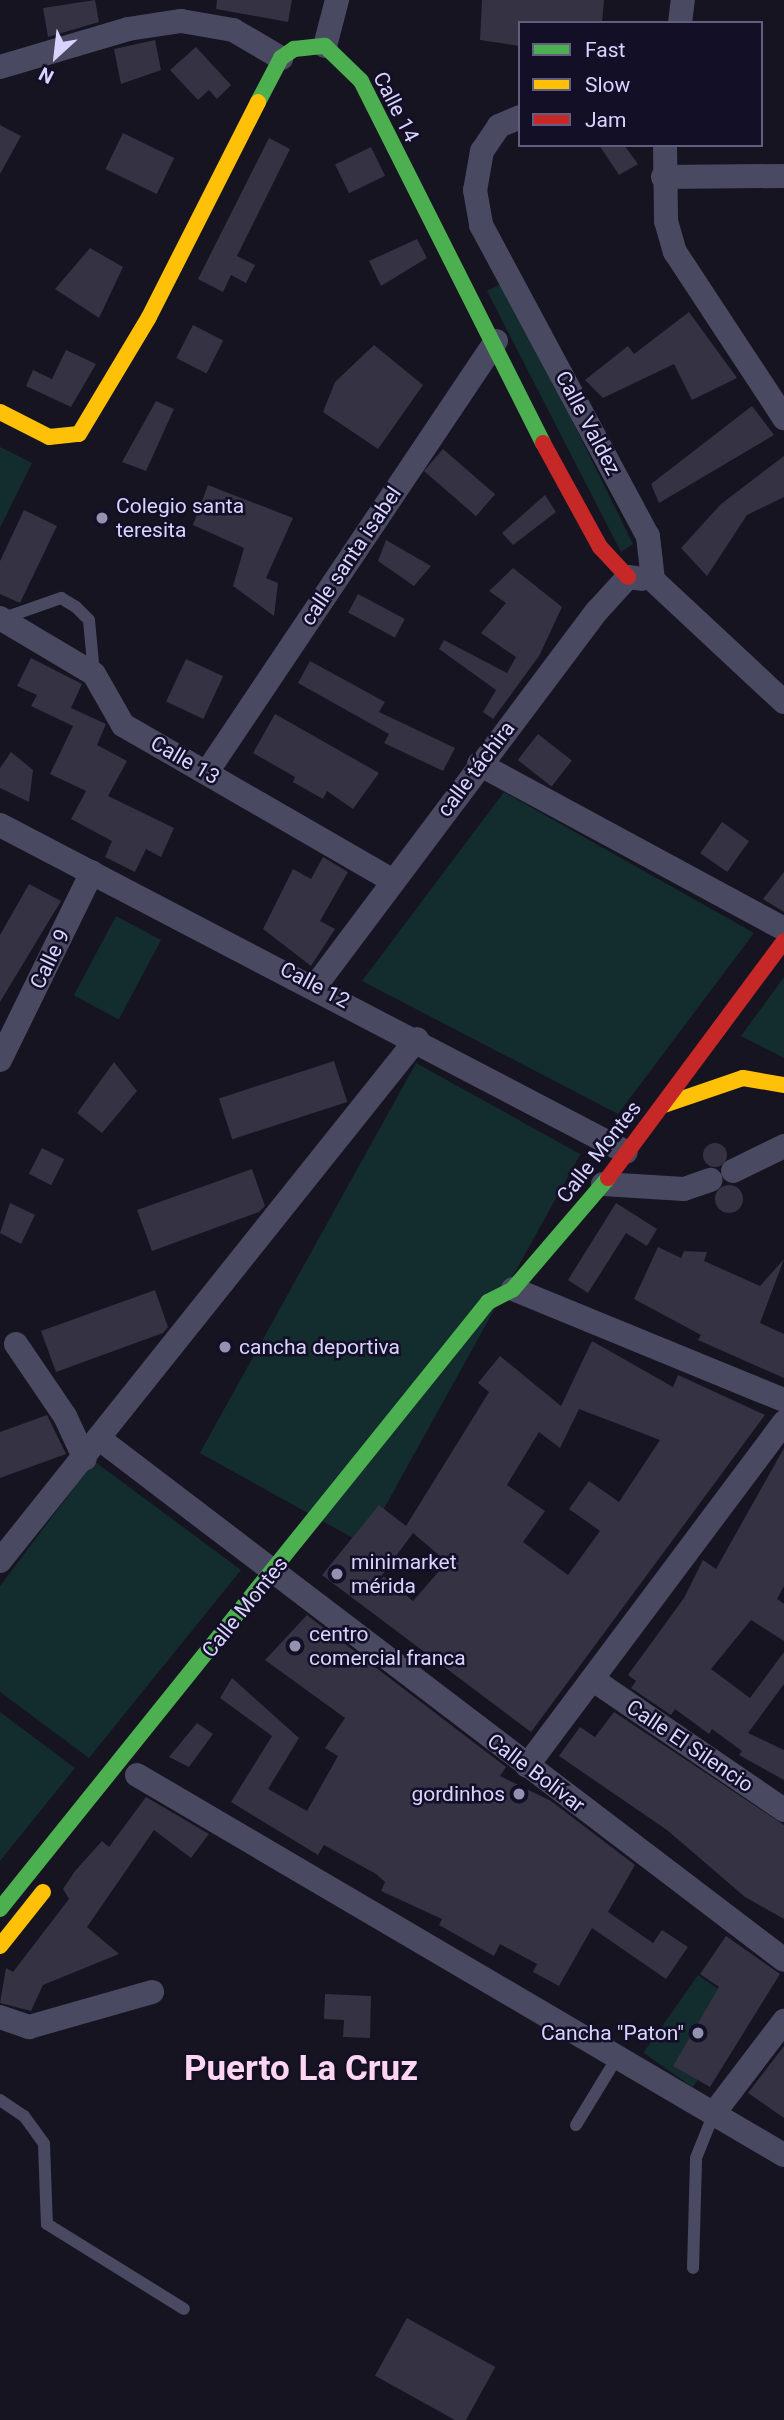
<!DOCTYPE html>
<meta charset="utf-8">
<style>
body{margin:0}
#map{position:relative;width:784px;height:2420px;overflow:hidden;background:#161421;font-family:Roboto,sans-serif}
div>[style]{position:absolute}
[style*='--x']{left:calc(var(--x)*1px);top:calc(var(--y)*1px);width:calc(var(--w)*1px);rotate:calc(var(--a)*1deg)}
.green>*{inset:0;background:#132c2d;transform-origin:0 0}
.building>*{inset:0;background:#343243;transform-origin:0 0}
.round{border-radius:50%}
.lane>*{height:12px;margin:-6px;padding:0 6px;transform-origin:6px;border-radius:6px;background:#4a4962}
.street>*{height:24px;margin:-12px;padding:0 12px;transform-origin:12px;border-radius:12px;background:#4a4962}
.fast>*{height:16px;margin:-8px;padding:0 8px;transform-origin:8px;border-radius:8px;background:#4caf50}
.slow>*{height:16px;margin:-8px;padding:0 8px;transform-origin:8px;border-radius:8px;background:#ffc107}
.jam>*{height:16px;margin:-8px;padding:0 8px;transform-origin:8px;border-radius:8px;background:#c62828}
.dots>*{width:19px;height:19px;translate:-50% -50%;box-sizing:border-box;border:4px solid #130f26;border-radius:50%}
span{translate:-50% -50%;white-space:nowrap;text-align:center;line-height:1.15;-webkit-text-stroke:5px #130f26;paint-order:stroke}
.street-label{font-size:21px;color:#d9d4ff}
.poi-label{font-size:21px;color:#d9d4ff}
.left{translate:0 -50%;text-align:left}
.right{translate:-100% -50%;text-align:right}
.town-label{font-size:35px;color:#ffd6f0;font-weight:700}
.legend{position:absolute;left:518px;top:21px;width:245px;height:126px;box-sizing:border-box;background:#130f26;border:2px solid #625e7d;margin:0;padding:9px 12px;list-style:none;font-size:21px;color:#d9d4ff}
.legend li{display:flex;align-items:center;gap:14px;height:35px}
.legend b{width:35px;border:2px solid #625e7d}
.north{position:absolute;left:21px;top:21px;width:70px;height:70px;-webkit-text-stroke:5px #130f26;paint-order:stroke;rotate:207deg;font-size:19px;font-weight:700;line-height:28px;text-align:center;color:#d9d4ff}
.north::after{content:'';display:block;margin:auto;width:24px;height:32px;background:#d9d4ff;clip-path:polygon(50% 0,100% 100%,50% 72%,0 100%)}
</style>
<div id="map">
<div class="green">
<i style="clip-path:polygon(504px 282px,633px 544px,621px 552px,487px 291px)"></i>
<i style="clip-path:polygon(0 447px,32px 463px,0 528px)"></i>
<i style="clip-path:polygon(504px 792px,754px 933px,618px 1114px,362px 981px)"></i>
<i style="left:116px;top:916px;width:51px;height:90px;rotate:28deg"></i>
<i style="clip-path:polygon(784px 977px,784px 1058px,741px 1036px)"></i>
<i style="left:416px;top:1063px;width:188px;height:446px;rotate:29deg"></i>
<i style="clip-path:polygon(94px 1461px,241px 1570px,89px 1758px,0 1692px,0 1586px)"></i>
<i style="clip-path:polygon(0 1712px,75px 1768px,0 1861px)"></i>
<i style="left:698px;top:1975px;width:60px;height:95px;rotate:35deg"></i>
</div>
<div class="building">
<i style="clip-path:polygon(95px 0,99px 22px,48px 37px,43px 8px)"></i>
<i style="clip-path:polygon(217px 0,292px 0,288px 22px,216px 9px)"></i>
<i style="clip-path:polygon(482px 0,604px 0,602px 23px,520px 23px,520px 46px,480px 40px)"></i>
<i style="clip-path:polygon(155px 40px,161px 70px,121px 84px,114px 49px)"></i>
<i style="clip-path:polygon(196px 47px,231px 85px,217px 99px,209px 90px,198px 100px,170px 70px)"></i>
<i style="clip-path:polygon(0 125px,21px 136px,0 174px)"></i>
<i style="left:123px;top:133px;width:57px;height:40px;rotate:26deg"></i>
<i style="clip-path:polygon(269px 138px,290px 149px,237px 256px,255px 265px,246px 283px,231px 275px,223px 292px,198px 279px)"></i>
<i style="clip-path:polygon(599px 145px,624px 145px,638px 164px,619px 175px)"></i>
<i style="left:371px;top:147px;width:32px;height:40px;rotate:64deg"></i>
<i style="clip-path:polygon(417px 239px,427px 258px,381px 286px,369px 261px)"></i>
<i style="clip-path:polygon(90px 248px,123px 267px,99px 318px,55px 289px)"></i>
<i style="clip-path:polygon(689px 312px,737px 378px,692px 400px,674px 364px,603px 398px,585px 380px,628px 346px,634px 354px)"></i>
<i style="left:193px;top:325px;width:34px;height:37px;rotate:27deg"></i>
<i style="clip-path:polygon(374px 345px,423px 385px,378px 449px,323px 412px,335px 382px)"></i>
<i style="clip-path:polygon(66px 350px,96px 364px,71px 407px,26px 386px,33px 370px,52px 379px)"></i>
<i style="clip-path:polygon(156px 401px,174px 409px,146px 471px,122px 462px)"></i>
<i style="clip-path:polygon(752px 406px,774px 435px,659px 503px,651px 484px)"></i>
<i style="left:443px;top:449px;width:69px;height:29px;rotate:41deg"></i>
<i style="clip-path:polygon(784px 456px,784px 497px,747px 515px,707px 576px,681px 548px,721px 504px)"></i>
<i style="clip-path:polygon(208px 485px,293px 518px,266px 578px,278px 583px,274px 616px,233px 586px,244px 548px,193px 525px)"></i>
<i style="clip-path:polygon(545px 495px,556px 512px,513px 545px,502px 533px)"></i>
<i style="clip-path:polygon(24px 510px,57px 526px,20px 603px,0 594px,0 561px)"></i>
<i style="clip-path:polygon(386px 540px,431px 566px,414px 586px,378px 561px)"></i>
<i style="clip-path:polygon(513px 568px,562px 607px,539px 656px,493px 719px,483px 712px,496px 690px,439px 649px,444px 640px,507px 673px,516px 657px,481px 633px,506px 603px,489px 591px)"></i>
<i style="left:358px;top:594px;width:53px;height:21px;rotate:28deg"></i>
<i style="clip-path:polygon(31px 658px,82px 684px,71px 708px,106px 724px,97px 745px,127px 761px,108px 796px,174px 828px,161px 857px,146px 849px,135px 872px,105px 857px,112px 841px,71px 819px,86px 791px,50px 774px,73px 726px,31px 706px,37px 695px,17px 686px)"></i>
<i style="left:186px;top:659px;width:41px;height:47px;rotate:25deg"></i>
<i style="clip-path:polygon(310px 661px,385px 702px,379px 712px,455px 748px,443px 771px,384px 743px,389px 734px,298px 683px)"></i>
<i style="clip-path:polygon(275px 714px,379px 773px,353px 809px,327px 791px,323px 799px,293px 782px,295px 777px,253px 753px)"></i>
<i style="left:538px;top:734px;width:43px;height:33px;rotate:38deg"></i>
<i style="clip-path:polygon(11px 752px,33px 770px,29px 802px,0 788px,0 768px)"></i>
<i style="left:722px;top:822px;width:33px;height:38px;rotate:35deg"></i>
<i style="clip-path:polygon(323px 857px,348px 872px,320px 921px,335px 929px,311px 966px,263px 929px,293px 869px,311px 879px)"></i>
<i style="clip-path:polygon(784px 872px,784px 912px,763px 899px)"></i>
<i style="clip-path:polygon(29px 884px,61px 901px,0 1002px,0 935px)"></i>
<i style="left:334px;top:1061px;width:43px;height:121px;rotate:72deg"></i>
<i style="clip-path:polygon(114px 1062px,137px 1091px,102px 1133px,77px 1113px)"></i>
<i class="round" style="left:703px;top:1143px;width:24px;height:24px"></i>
<i style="left:42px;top:1148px;width:25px;height:29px;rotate:27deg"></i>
<i style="clip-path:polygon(252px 1169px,265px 1206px,259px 1212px,152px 1251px,137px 1210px)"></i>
<i class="round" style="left:715px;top:1185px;width:28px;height:28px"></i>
<i style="clip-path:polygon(10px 1203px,35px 1215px,21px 1244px,0 1233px)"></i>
<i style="clip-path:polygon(616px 1203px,657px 1229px,647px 1246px,626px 1233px,588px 1293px,568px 1280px)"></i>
<i style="clip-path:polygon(658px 1247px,681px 1258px,684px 1251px,707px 1252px,704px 1261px,760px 1286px,784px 1259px,760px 1323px,784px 1334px,784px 1378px,698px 1340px,701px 1335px,634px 1299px)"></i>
<i style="clip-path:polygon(155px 1290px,168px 1327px,163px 1333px,56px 1372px,41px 1331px)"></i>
<i style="clip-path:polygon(evenodd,592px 1341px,673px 1387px,678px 1375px,765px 1415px,531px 1732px,322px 1575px,379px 1505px,406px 1526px,489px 1392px,478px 1383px,500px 1356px,561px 1406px,592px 1341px,579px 1409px,660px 1440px,619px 1502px,589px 1481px,569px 1509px,600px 1531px,568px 1575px,523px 1542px,545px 1511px,507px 1485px,539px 1432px,560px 1448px,579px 1409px,592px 1341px,413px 1533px,447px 1562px,413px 1601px,382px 1575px,413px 1533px)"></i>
<i style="clip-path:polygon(47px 1415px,66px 1454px,0 1478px,0 1432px)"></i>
<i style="clip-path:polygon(784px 1448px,784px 1586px,777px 1599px,784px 1604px,784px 1641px,751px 1620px,711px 1669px,750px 1698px,784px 1652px,784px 1684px,748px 1733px,784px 1750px,784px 1780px,739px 1755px,742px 1751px,712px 1729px,709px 1734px,675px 1709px,671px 1715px,631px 1688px,636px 1681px,628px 1675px,684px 1598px,703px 1560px,716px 1569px)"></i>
<i style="clip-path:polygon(307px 1615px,506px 1767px,500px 1776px,551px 1801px,635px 1865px,608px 1912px,653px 1943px,662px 1930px,688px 1947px,666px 1979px,592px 1928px,559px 1986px,533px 1972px,537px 1964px,500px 1944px,494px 1956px,439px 1925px,442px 1919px,381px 1891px,385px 1882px,376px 1874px,324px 1845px,318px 1855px,231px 1802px,272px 1736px,220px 1698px,232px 1678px,299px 1738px,268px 1789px,307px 1811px,338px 1756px,325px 1748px,345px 1718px,265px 1660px)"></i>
<i style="clip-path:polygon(614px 1712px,784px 1825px,784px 1919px,745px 1897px,667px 1830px,559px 1756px,580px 1727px,595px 1737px)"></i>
<i style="clip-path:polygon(197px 1723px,213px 1734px,189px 1767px,169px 1757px)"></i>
<i style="clip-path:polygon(146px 1797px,209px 1834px,191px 1858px,154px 1830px,87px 1927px,119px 1954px,43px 1985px,31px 2011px,0 2003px,6px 1968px,13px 1972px,69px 1899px,63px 1889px,75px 1871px,102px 1841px,109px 1847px)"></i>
<i style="clip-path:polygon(726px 1936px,780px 1974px,710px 2087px,673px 2066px,719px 1987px,700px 1974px)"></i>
<i style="clip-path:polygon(325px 1994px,371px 1996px,370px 2038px,343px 2037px,344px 2020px,324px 2019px)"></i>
<i style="clip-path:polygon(784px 2046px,784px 2118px,748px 2093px)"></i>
<i style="left:407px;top:2318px;width:101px;height:66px;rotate:29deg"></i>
</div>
<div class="lane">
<i style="--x:1;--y:619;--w:64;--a:-19.3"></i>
<i style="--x:61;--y:598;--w:17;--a:31"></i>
<i style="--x:76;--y:607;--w:18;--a:45"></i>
<i style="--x:89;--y:620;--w:54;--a:84.7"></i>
<i style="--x:0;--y:2100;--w:29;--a:34"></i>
<i style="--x:24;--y:2116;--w:34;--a:54"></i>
<i style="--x:44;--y:2144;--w:80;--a:87.9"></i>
<i style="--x:47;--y:2224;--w:161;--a:31.8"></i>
<i style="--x:576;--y:2125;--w:81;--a:-58.7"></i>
<i style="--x:693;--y:2268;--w:110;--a:-88.4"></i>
<i style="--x:696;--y:2158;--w:48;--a:-68.2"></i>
</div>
<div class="street">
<i style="--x:680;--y:23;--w:23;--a:-83"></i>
<i style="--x:325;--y:46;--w:48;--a:-75.4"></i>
<i style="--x:0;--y:67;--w:134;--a:-16.5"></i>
<i style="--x:128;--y:29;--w:54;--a:-8.6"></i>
<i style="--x:181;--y:21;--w:53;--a:9.8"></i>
<i style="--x:233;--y:30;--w:56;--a:30.3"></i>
<i style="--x:520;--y:117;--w:23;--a:157"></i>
<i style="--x:499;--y:126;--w:30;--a:124"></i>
<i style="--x:482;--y:151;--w:40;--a:100"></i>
<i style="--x:475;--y:190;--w:36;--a:80"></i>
<i style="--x:481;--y:225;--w:353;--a:61.8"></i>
<i style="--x:648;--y:536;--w:44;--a:83.5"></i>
<i style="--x:653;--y:580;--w:179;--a:43"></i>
<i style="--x:665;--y:145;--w:76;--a:89.2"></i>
<i style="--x:666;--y:221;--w:32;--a:74"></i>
<i style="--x:675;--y:252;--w:199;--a:56.7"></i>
<i style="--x:663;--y:177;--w:121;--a:-0.5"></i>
<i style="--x:0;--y:618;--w:109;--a:30.8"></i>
<i style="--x:94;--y:674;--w:59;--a:60.4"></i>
<i style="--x:123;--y:725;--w:310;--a:30"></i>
<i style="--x:479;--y:764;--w:347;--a:28.4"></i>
<i style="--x:207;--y:772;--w:519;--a:-56.16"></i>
<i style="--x:0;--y:825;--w:706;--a:27.58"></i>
<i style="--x:316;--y:985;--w:468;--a:-53.1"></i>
<i style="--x:597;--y:611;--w:46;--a:-47.6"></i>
<i style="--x:628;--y:577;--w:14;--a:8"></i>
<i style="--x:0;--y:1060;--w:209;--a:-63.9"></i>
<i style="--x:733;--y:1171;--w:57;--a:-26.1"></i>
<i style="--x:603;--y:1184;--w:81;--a:3.5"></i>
<i style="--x:684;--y:1189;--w:28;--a:-19"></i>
<i style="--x:513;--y:1289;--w:293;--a:22.3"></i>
<i style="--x:16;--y:1344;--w:87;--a:55.8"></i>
<i style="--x:65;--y:1416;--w:47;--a:65.1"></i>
<i style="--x:101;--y:1440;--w:858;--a:37.28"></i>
<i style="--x:0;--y:1561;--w:668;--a:-51.38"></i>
<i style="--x:595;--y:1681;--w:229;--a:34.3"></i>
<i style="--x:527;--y:1766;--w:429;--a:-53.2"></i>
<i style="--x:137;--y:1775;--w:750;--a:30.43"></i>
<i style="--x:0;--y:2017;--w:31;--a:19"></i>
<i style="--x:29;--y:2027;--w:128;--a:-15.9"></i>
<i style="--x:714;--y:2113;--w:116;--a:-52.7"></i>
</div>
<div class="fast">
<i style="--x:258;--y:102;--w:50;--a:-62.4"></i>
<i style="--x:281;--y:58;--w:16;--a:-35"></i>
<i style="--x:294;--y:49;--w:31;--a:-6"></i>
<i style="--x:325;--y:46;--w:50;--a:44.2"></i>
<i style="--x:361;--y:81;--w:405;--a:63.3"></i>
<i style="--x:0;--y:1909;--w:779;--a:-51.2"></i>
<i style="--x:488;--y:1302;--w:28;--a:-27"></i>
<i style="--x:513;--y:1289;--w:146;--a:-49.4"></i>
</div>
<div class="slow">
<i style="--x:0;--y:412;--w:55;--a:27"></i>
<i style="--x:49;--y:437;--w:30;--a:-6"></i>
<i style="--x:79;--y:434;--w:136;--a:-59.1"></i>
<i style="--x:149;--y:317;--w:241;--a:-63.1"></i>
<i style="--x:664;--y:1105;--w:83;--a:-18.9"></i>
<i style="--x:743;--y:1078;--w:42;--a:9.7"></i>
<i style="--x:0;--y:1946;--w:69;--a:-51.5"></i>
</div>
<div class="jam">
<i style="--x:543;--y:443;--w:119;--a:61.3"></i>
<i style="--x:600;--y:547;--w:41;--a:47"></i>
<i style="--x:608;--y:1178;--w:295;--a:-53.4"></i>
</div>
<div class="dots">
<i style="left:102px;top:518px;background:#9591b1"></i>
<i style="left:225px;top:1347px;background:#9591b1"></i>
<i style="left:337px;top:1574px;background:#9591b1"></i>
<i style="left:295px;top:1646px;background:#9591b1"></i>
<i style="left:519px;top:1794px;background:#9591b1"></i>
<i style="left:698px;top:2033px;background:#9591b1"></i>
</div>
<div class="street-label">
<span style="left:396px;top:107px;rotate:63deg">Calle 14</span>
<span style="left:588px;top:423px;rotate:62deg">Calle Valdez</span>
<span style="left:351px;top:556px;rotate:-56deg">calle santa isabel</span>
<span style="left:185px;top:760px;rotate:30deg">Calle 13</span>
<span style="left:476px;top:769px;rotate:-53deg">calle táchira</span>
<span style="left:50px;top:959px;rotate:-64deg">Calle 9</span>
<span style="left:315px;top:985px;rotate:28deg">Calle 12</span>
<span style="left:599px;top:1152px;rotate:-52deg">Calle Montes</span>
<span style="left:245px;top:1607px;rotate:-51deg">Calle Montes</span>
<span style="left:690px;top:1746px;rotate:34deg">Calle El Silencio</span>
<span style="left:536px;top:1773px;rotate:37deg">Calle Bolívar</span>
</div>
<div class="poi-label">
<span class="left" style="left:116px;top:518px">Colegio santa<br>teresita</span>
<span class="left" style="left:239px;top:1347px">cancha deportiva</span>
<span class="left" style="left:351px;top:1574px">minimarket<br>mérida</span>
<span class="left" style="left:309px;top:1646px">centro<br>comercial franca</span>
<span class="right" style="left:505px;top:1794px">gordinhos</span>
<span class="right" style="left:684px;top:2033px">Cancha "Paton"</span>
</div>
<div class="town-label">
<span style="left:301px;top:2069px">Puerto La Cruz</span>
</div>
<ul class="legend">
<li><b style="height:9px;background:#4caf50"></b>Fast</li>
<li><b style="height:9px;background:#ffc107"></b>Slow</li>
<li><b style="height:9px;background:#c62828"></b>Jam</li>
</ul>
<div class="north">N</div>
</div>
